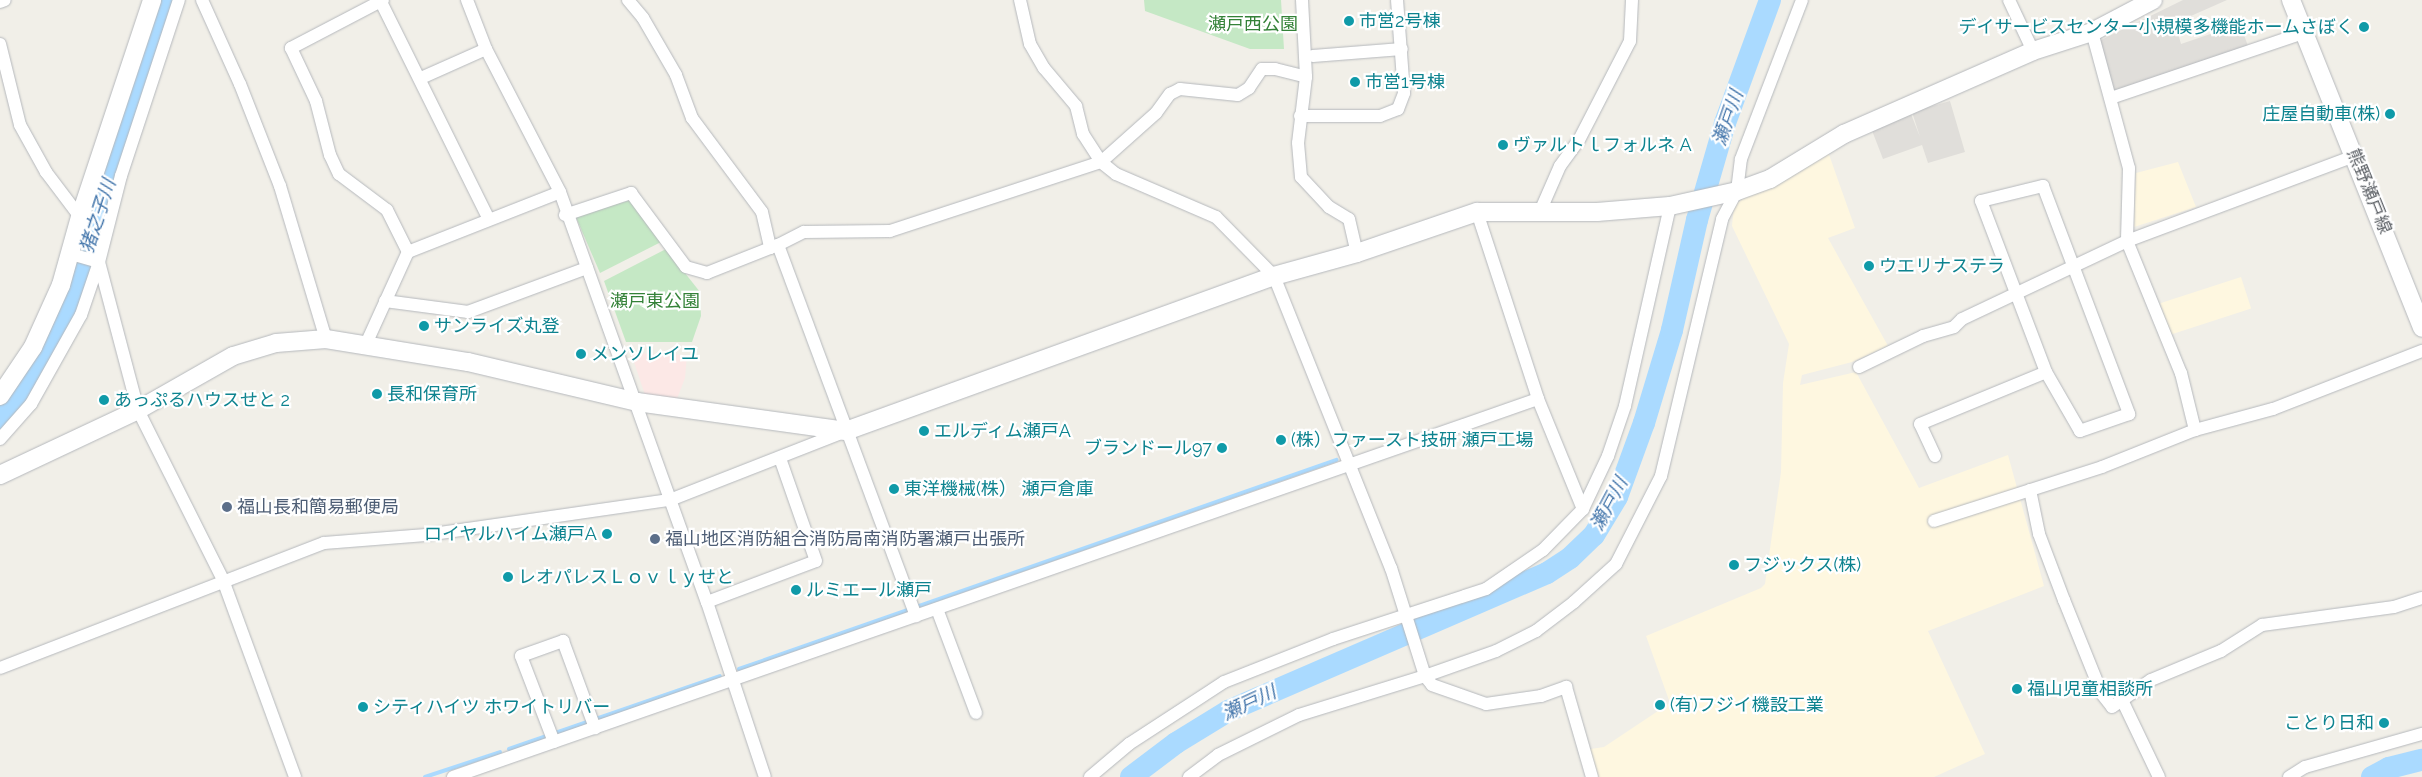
<!DOCTYPE html>
<meta charset="utf-8">
<style>
body{margin:0}
#map{position:relative;width:2422px;height:777px;overflow:hidden;background:#f1efe8;font-family:Raleway,"Noto Sans JP",sans-serif}
div>[style]{position:absolute}
[style*='--x']{left:calc(var(--x)*1px);top:calc(var(--y)*1px);width:calc(var(--w)*1px);rotate:calc(var(--a)*1deg)}
.commercial>*{inset:0;background:#fef7e0;transform-origin:0 0}
.industrial>*{inset:0;background:#e0deda}
.medical>*{inset:0;background:#fce8e6}
.green>*{inset:0;background:#c5e8c5}
.stream>*{height:4px;margin:-2px;padding:0 2px;transform-origin:2px;border-radius:2px;background:#aadaff}
.river>*{height:22px;margin:-11px;padding:0 11px;transform-origin:11px;border-radius:11px;background:#aadaff}
.roads{filter:drop-shadow(0 0 1px #b5b8bc) drop-shadow(0 0 1px #b5b8bc)}
.street>*{height:12px;margin:-6px;padding:0 6px;transform-origin:6px;border-radius:6px;background:#fff}
.secondary>*{height:18px;margin:-9px;padding:0 9px;transform-origin:9px;border-radius:9px;background:#fff}
.dots>*{width:14px;height:14px;translate:-50% -50%;box-sizing:border-box;border:2px solid #fff;border-radius:50%}
span{translate:-50% -50%;white-space:nowrap;text-align:center;line-height:1.15;-webkit-text-stroke:4.5px #fff;paint-order:stroke}
.culture-label{font-size:18px;color:#0d838f}
.left{translate:0 -50%;text-align:left}
.right{translate:-100% -50%;text-align:right}
.park-label{font-size:18px;color:#348238}
.street-label{font-size:18px;color:#5f6368}
.service-label{font-size:18px;color:#4e5e75}
.water-label{font-size:19px;color:#4174aa;font-style:italic}
</style>
<div id="map">
<div class="commercial">
<i style="clip-path:polygon(1827px 149px,1855px 228px,1828px 238px,1888px 346px,1852px 362px,1802px 375px,1800px 385px,1856px 372px,1919px 488px,2008px 455px,2044px 586px,1928px 631px,1985px 754px,1934px 777px,1594px 777px,1584px 750px,1604px 747px,1670px 703px,1646px 636px,1761px 588px,1765px 584px,1781px 472px,1783px 383px,1789px 344px,1732px 226px,1734px 205px,1804px 158px)"></i>
<i style="clip-path:polygon(2178px 162px,2196px 207px,2134px 227px,2136px 173px)"></i>
<i style="left:2241px;top:277px;width:33px;height:85px;rotate:72deg"></i>
</div>
<div class="industrial">
<i style="clip-path:polygon(2183px 0,2227px 0,2175px 23px,2181px 44px,2240px 24px,2248px 46px,2113px 91px,2097px 42px)"></i>
<i style="clip-path:polygon(1950px 101px,1965px 152px,1928px 163px,1922px 145px,1883px 159px,1871px 128px,1911px 114px,1920px 137px,1912px 112px)"></i>
</div>
<div class="medical">
<i style="clip-path:polygon(631px 353px,687px 355px,685px 378px,675px 404px,647px 401px)"></i>
</div>
<div class="green">
<i style="clip-path:polygon(1144px 0,1281px 0,1284px 49px,1250px 49px,1145px 11px)"></i>
<i style="clip-path:polygon(631px 200px,661px 242px,600px 273px,575px 215px)"></i>
<i style="clip-path:polygon(666px 249px,700px 292px,701px 316px,692px 342px,626px 342px,604px 281px)"></i>
</div>
<div class="stream">
<i style="--x:739;--y:669;--w:633;--a:-19.29"></i>
<i style="--x:509;--y:749;--w:223;--a:-19.1"></i>
<i style="--x:425;--y:777;--w:79;--a:-18.4"></i>
</div>
<div class="river">
<i style="--x:0;--y:418;--w:73;--a:-52.8"></i>
<i style="--x:44;--y:360;--w:71;--a:-66.7"></i>
<i style="--x:72;--y:295;--w:310;--a:-72.1"></i>
<i style="--x:1131;--y:777;--w:56;--a:-37.1"></i>
<i style="--x:1176;--y:743;--w:61;--a:-31.6"></i>
<i style="--x:1228;--y:711;--w:348;--a:-23.4"></i>
<i style="--x:1547;--y:573;--w:27;--a:-33"></i>
<i style="--x:1570;--y:558;--w:33;--a:-44"></i>
<i style="--x:1594;--y:535;--w:44;--a:-58.8"></i>
<i style="--x:1617;--y:497;--w:79;--a:-70"></i>
<i style="--x:1644;--y:423;--w:97;--a:-73.2"></i>
<i style="--x:1672;--y:330;--w:113;--a:-77.2"></i>
<i style="--x:1697;--y:220;--w:101;--a:-73.9"></i>
<i style="--x:1725;--y:123;--w:131;--a:-69.9"></i>
<i style="--x:2372;--y:777;--w:19;--a:-28"></i>
<i style="--x:2389;--y:768;--w:34;--a:-14"></i>
</div>
<div class="roads">
<div class="street">
<i style="--x:202;--y:0;--w:92;--a:65.7"></i>
<i style="--x:240;--y:84;--w:110;--a:68.6"></i>
<i style="--x:280;--y:186;--w:160;--a:73.3"></i>
<i style="--x:383;--y:0;--w:104;--a:152.4"></i>
<i style="--x:291;--y:48;--w:59;--a:64.7"></i>
<i style="--x:316;--y:101;--w:56;--a:75.5"></i>
<i style="--x:330;--y:155;--w:21;--a:65"></i>
<i style="--x:339;--y:174;--w:60;--a:36.9"></i>
<i style="--x:387;--y:210;--w:47;--a:63.4"></i>
<i style="--x:408;--y:252;--w:163;--a:-21.5"></i>
<i style="--x:467;--y:0;--w:53;--a:68.8"></i>
<i style="--x:486;--y:49;--w:161;--a:62.6"></i>
<i style="--x:560;--y:192;--w:436;--a:70.3"></i>
<i style="--x:707;--y:602;--w:184;--a:71.7"></i>
<i style="--x:628;--y:0;--w:23;--a:50"></i>
<i style="--x:643;--y:18;--w:66;--a:59.9"></i>
<i style="--x:676;--y:75;--w:46;--a:69.6"></i>
<i style="--x:692;--y:118;--w:117;--a:53.3"></i>
<i style="--x:762;--y:212;--w:37;--a:77"></i>
<i style="--x:770;--y:248;--w:9;--a:-21"></i>
<i style="--x:778;--y:245;--w:396;--a:69.6"></i>
<i style="--x:1020;--y:0;--w:45;--a:77.2"></i>
<i style="--x:1030;--y:44;--w:28;--a:60"></i>
<i style="--x:1044;--y:68;--w:50;--a:49.9"></i>
<i style="--x:1076;--y:106;--w:29;--a:76"></i>
<i style="--x:1083;--y:134;--w:33;--a:57"></i>
<i style="--x:1101;--y:162;--w:19;--a:39"></i>
<i style="--x:1116;--y:174;--w:109;--a:23.3"></i>
<i style="--x:1216;--y:217;--w:83;--a:45.5"></i>
<i style="--x:1274;--y:276;--w:315;--a:68.2"></i>
<i style="--x:1391;--y:568;--w:113;--a:72.5"></i>
<i style="--x:1425;--y:676;--w:11;--a:52"></i>
<i style="--x:1432;--y:685;--w:57;--a:19.4"></i>
<i style="--x:1486;--y:704;--w:56;--a:-8.3"></i>
<i style="--x:1541;--y:696;--w:27;--a:-20"></i>
<i style="--x:1566;--y:687;--w:94;--a:73.9"></i>
<i style="--x:1302;--y:0;--w:77;--a:87"></i>
<i style="--x:1306;--y:77;--w:66;--a:96.9"></i>
<i style="--x:1298;--y:143;--w:34;--a:85"></i>
<i style="--x:1301;--y:177;--w:41;--a:47"></i>
<i style="--x:1329;--y:207;--w:23;--a:31"></i>
<i style="--x:1349;--y:219;--w:35;--a:77"></i>
<i style="--x:2009;--y:0;--w:56;--a:64.8"></i>
<i style="--x:0;--y:2;--w:5;--a:-22"></i>
<i style="--x:381;--y:2;--w:241;--a:63.6"></i>
<i style="--x:2092;--y:32;--w:141;--a:74.8"></i>
<i style="--x:2129;--y:168;--w:73;--a:91.6"></i>
<i style="--x:2127;--y:241;--w:143;--a:67.8"></i>
<i style="--x:2181;--y:373;--w:59;--a:76.2"></i>
<i style="--x:0;--y:44;--w:83;--a:76.1"></i>
<i style="--x:20;--y:125;--w:54;--a:61"></i>
<i style="--x:46;--y:172;--w:56;--a:52.9"></i>
<i style="--x:1313;--y:56;--w:89;--a:-4.5"></i>
<i style="--x:421;--y:78;--w:71;--a:-24"></i>
<i style="--x:2111;--y:98;--w:203;--a:-18.7"></i>
<i style="--x:1300;--y:116;--w:80;--a:0"></i>
<i style="--x:1380;--y:116;--w:19;--a:-21"></i>
<i style="--x:1398;--y:109;--w:17;--a:-69"></i>
<i style="--x:1404;--y:93;--w:93;--a:-94.3"></i>
<i style="--x:2043;--y:186;--w:244;--a:69.3"></i>
<i style="--x:2129;--y:414;--w:52;--a:160.9"></i>
<i style="--x:2080;--y:431;--w:68;--a:-120"></i>
<i style="--x:2046;--y:372;--w:183;--a:-110.8"></i>
<i style="--x:1981;--y:201;--w:64;--a:-13.6"></i>
<i style="--x:1477;--y:212;--w:197;--a:71.9"></i>
<i style="--x:1538;--y:399;--w:119;--a:67.8"></i>
<i style="--x:1539;--y:214;--w:52;--a:-66.4"></i>
<i style="--x:1560;--y:166;--w:32;--a:-54"></i>
<i style="--x:1579;--y:140;--w:111;--a:-62.7"></i>
<i style="--x:1630;--y:41;--w:41;--a:-87.2"></i>
<i style="--x:565;--y:215;--w:70;--a:-18.4"></i>
<i style="--x:631;--y:193;--w:92;--a:53.4"></i>
<i style="--x:686;--y:267;--w:22;--a:16"></i>
<i style="--x:707;--y:273;--w:68;--a:-21.6"></i>
<i style="--x:778;--y:245;--w:29;--a:-27"></i>
<i style="--x:804;--y:232;--w:86;--a:-0.7"></i>
<i style="--x:890;--y:231;--w:222;--a:-18.1"></i>
<i style="--x:1101;--y:162;--w:74;--a:-41.7"></i>
<i style="--x:1156;--y:113;--w:24;--a:-54"></i>
<i style="--x:1170;--y:94;--w:11;--a:-27"></i>
<i style="--x:1180;--y:89;--w:58;--a:5.9"></i>
<i style="--x:1238;--y:95;--w:13;--a:-32"></i>
<i style="--x:1249;--y:88;--w:23;--a:-56"></i>
<i style="--x:1262;--y:69;--w:13;--a:0"></i>
<i style="--x:1275;--y:69;--w:32;--a:14"></i>
<i style="--x:71;--y:254;--w:29;--a:16"></i>
<i style="--x:99;--y:262;--w:153;--a:75.2"></i>
<i style="--x:138;--y:410;--w:190;--a:63.4"></i>
<i style="--x:223;--y:580;--w:210;--a:69.9"></i>
<i style="--x:385;--y:301;--w:84;--a:7.5"></i>
<i style="--x:468;--y:312;--w:127;--a:-20.3"></i>
<i style="--x:366;--y:344;--w:101;--a:-65.5"></i>
<i style="--x:1859;--y:367;--w:71;--a:-25.8"></i>
<i style="--x:1923;--y:336;--w:32;--a:-16"></i>
<i style="--x:1954;--y:327;--w:11;--a:-45"></i>
<i style="--x:1962;--y:319;--w:183;--a:-25.3"></i>
<i style="--x:2127;--y:241;--w:242;--a:-20.5"></i>
<i style="--x:0;--y:439;--w:47;--a:-48.5"></i>
<i style="--x:31;--y:404;--w:102;--a:-60.7"></i>
<i style="--x:81;--y:315;--w:56;--a:-71.2"></i>
<i style="--x:99;--y:262;--w:89;--a:-75.7"></i>
<i style="--x:121;--y:176;--w:185;--a:-71.8"></i>
<i style="--x:1935;--y:456;--w:35;--a:-115"></i>
<i style="--x:1920;--y:424;--w:136;--a:-22.4"></i>
<i style="--x:2030;--y:490;--w:45;--a:78.4"></i>
<i style="--x:2039;--y:534;--w:71;--a:69.3"></i>
<i style="--x:2064;--y:600;--w:101;--a:68"></i>
<i style="--x:2102;--y:694;--w:16;--a:52"></i>
<i style="--x:2112;--y:707;--w:47;--a:-34.7"></i>
<i style="--x:2151;--y:680;--w:76;--a:-22.5"></i>
<i style="--x:2221;--y:651;--w:49;--a:-32.4"></i>
<i style="--x:2262;--y:625;--w:133;--a:-7.8"></i>
<i style="--x:2394;--y:607;--w:29;--a:-18"></i>
<i style="--x:1934;--y:521;--w:176;--a:-17.8"></i>
<i style="--x:2102;--y:467;--w:100;--a:-21.7"></i>
<i style="--x:2195;--y:430;--w:81;--a:-15.1"></i>
<i style="--x:2273;--y:409;--w:160;--a:-21.3"></i>
<i style="--x:707;--y:602;--w:116;--a:-20.6"></i>
<i style="--x:816;--y:561;--w:109;--a:-109.3"></i>
<i style="--x:937;--y:609;--w:111;--a:69.4"></i>
<i style="--x:0;--y:668;--w:347;--a:-21.1"></i>
<i style="--x:324;--y:543;--w:102;--a:-4.5"></i>
<i style="--x:426;--y:535;--w:246;--a:-8.2"></i>
<i style="--x:670;--y:500;--w:189;--a:-21.4"></i>
<i style="--x:2123;--y:702;--w:83;--a:64.4"></i>
<i style="--x:554;--y:742;--w:92;--a:-111"></i>
<i style="--x:521;--y:656;--w:45;--a:-19.7"></i>
<i style="--x:563;--y:641;--w:93;--a:69.8"></i>
<i style="--x:453;--y:777;--w:1149;--a:-19.21"></i>
<i style="--x:1090;--y:777;--w:51;--a:-40.2"></i>
<i style="--x:1129;--y:744;--w:113;--a:-33.1"></i>
<i style="--x:1224;--y:682;--w:117;--a:-21.5"></i>
<i style="--x:1333;--y:639;--w:161;--a:-18.1"></i>
<i style="--x:1486;--y:589;--w:69;--a:-34.4"></i>
<i style="--x:1543;--y:550;--w:57;--a:-45.7"></i>
<i style="--x:1583;--y:509;--w:59;--a:-64.7"></i>
<i style="--x:1608;--y:456;--w:53;--a:-71.2"></i>
<i style="--x:1625;--y:406;--w:205;--a:-77.3"></i>
<i style="--x:1189;--y:777;--w:36;--a:-37"></i>
<i style="--x:1218;--y:755;--w:90;--a:-26.3"></i>
<i style="--x:1299;--y:715;--w:132;--a:-17.2"></i>
<i style="--x:1425;--y:676;--w:75;--a:-19.4"></i>
<i style="--x:1496;--y:651;--w:45;--a:-26.6"></i>
<i style="--x:1536;--y:631;--w:48;--a:-37.3"></i>
<i style="--x:1574;--y:602;--w:57;--a:-42.1"></i>
<i style="--x:1616;--y:564;--w:99;--a:-62.9"></i>
<i style="--x:1661;--y:476;--w:264;--a:-76.6"></i>
<i style="--x:1722;--y:219;--w:32;--a:-62"></i>
<i style="--x:1737;--y:191;--w:32;--a:-83"></i>
<i style="--x:1741;--y:159;--w:170;--a:-69"></i>
<i style="--x:2289;--y:777;--w:19;--a:-32"></i>
<i style="--x:2305;--y:767;--w:122;--a:-15.8"></i>
</div>
<div class="secondary">
<i style="--x:2291;--y:0;--w:353;--a:68.2"></i>
<i style="--x:0;--y:396;--w:59;--a:-56"></i>
<i style="--x:33;--y:347;--w:68;--a:-65.7"></i>
<i style="--x:61;--y:285;--w:71;--a:-74.4"></i>
<i style="--x:80;--y:217;--w:229;--a:-71.6"></i>
<i style="--x:0;--y:475;--w:153;--a:-25.2"></i>
<i style="--x:138;--y:410;--w:109;--a:-29.6"></i>
<i style="--x:233;--y:356;--w:45;--a:-16.8"></i>
<i style="--x:276;--y:343;--w:50;--a:-4.6"></i>
<i style="--x:326;--y:339;--w:144;--a:9.2"></i>
<i style="--x:468;--y:362;--w:174;--a:13.3"></i>
<i style="--x:637;--y:402;--w:211;--a:7.9"></i>
<i style="--x:846;--y:431;--w:455;--a:-19.9"></i>
<i style="--x:1274;--y:276;--w:86;--a:-15.5"></i>
<i style="--x:1357;--y:253;--w:127;--a:-18.9"></i>
<i style="--x:1477;--y:212;--w:120;--a:0"></i>
<i style="--x:1597;--y:212;--w:73;--a:-4.7"></i>
<i style="--x:1670;--y:206;--w:69;--a:-12.6"></i>
<i style="--x:1737;--y:191;--w:35;--a:-20"></i>
<i style="--x:1770;--y:179;--w:87;--a:-31.3"></i>
<i style="--x:1844;--y:134;--w:206;--a:-23.7"></i>
<i style="--x:2033;--y:51;--w:62;--a:-17.9"></i>
<i style="--x:2092;--y:32;--w:69;--a:-27.7"></i>
</div>
</div>
<div class="dots">
<i style="left:1349px;top:21px;background:#0f9aa8"></i>
<i style="left:2364px;top:27px;background:#0f9aa8"></i>
<i style="left:1355px;top:82px;background:#0f9aa8"></i>
<i style="left:2390px;top:114px;background:#0f9aa8"></i>
<i style="left:1503px;top:145px;background:#0f9aa8"></i>
<i style="left:1869px;top:266px;background:#0f9aa8"></i>
<i style="left:424px;top:326px;background:#0f9aa8"></i>
<i style="left:581px;top:354px;background:#0f9aa8"></i>
<i style="left:377px;top:394px;background:#0f9aa8"></i>
<i style="left:104px;top:400px;background:#0f9aa8"></i>
<i style="left:924px;top:431px;background:#0f9aa8"></i>
<i style="left:1281px;top:440px;background:#0f9aa8"></i>
<i style="left:1222px;top:448px;background:#0f9aa8"></i>
<i style="left:894px;top:489px;background:#0f9aa8"></i>
<i style="left:227px;top:507px;background:#5c6f8a"></i>
<i style="left:607px;top:534px;background:#0f9aa8"></i>
<i style="left:655px;top:539px;background:#5c6f8a"></i>
<i style="left:1734px;top:565px;background:#0f9aa8"></i>
<i style="left:508px;top:577px;background:#0f9aa8"></i>
<i style="left:796px;top:590px;background:#0f9aa8"></i>
<i style="left:2017px;top:689px;background:#0f9aa8"></i>
<i style="left:1660px;top:705px;background:#0f9aa8"></i>
<i style="left:363px;top:707px;background:#0f9aa8"></i>
<i style="left:2384px;top:723px;background:#0f9aa8"></i>
</div>
<div class="culture-label">
<span class="left" style="left:1359px;top:21px">市営2号棟</span>
<span class="right" style="left:2354px;top:27px">デイサービスセンター小規模多機能ホームさぼく</span>
<span class="left" style="left:1365px;top:82px">市営1号棟</span>
<span class="right" style="left:2380px;top:114px">庄屋自動車(株)</span>
<span class="left" style="left:1513px;top:145px">ヴァルトｌフォルネ A</span>
<span class="left" style="left:1879px;top:266px">ウエリナステラ</span>
<span class="left" style="left:434px;top:326px">サンライズ丸登</span>
<span class="left" style="left:591px;top:354px">メンソレイユ</span>
<span class="left" style="left:387px;top:394px">長和保育所</span>
<span class="left" style="left:114px;top:400px">あっぷるハウスせと 2</span>
<span class="left" style="left:934px;top:431px">エルディム瀬戸A</span>
<span class="left" style="left:1291px;top:440px">(株）ファースト技研 瀬戸工場</span>
<span class="right" style="left:1212px;top:448px">ブランドール97</span>
<span class="left" style="left:904px;top:489px">東洋機械(株） 瀬戸倉庫</span>
<span class="right" style="left:597px;top:534px">ロイヤルハイム瀬戸A</span>
<span class="left" style="left:1744px;top:565px">フジックス(株)</span>
<span class="left" style="left:518px;top:577px">レオパレスＬｏｖｌｙせと</span>
<span class="left" style="left:806px;top:590px">ルミエール瀬戸</span>
<span class="left" style="left:2027px;top:689px">福山児童相談所</span>
<span class="left" style="left:1670px;top:705px">(有)フジイ機設工業</span>
<span class="left" style="left:373px;top:707px">シティハイツ ホワイトリバー</span>
<span class="right" style="left:2374px;top:723px">ことり日和</span>
</div>
<div class="park-label">
<span style="left:1253px;top:24px">瀬戸西公園</span>
<span style="left:655px;top:301px">瀬戸東公園</span>
</div>
<div class="street-label">
<span style="left:2369px;top:191px;rotate:68deg">熊野瀬戸線</span>
</div>
<div class="service-label">
<span class="left" style="left:237px;top:507px">福山長和簡易郵便局</span>
<span class="left" style="left:665px;top:539px">福山地区消防組合消防局南消防署瀬戸出張所</span>
</div>
<div class="water-label">
<span style="left:1728px;top:118px;rotate:-71deg">瀬戸川</span>
<span style="left:98px;top:216px;rotate:-72deg">猪之子川</span>
<span style="left:1609px;top:504px;rotate:-62deg">瀬戸川</span>
<span style="left:1249px;top:703px;rotate:-25deg">瀬戸川</span>
</div>
</div>
